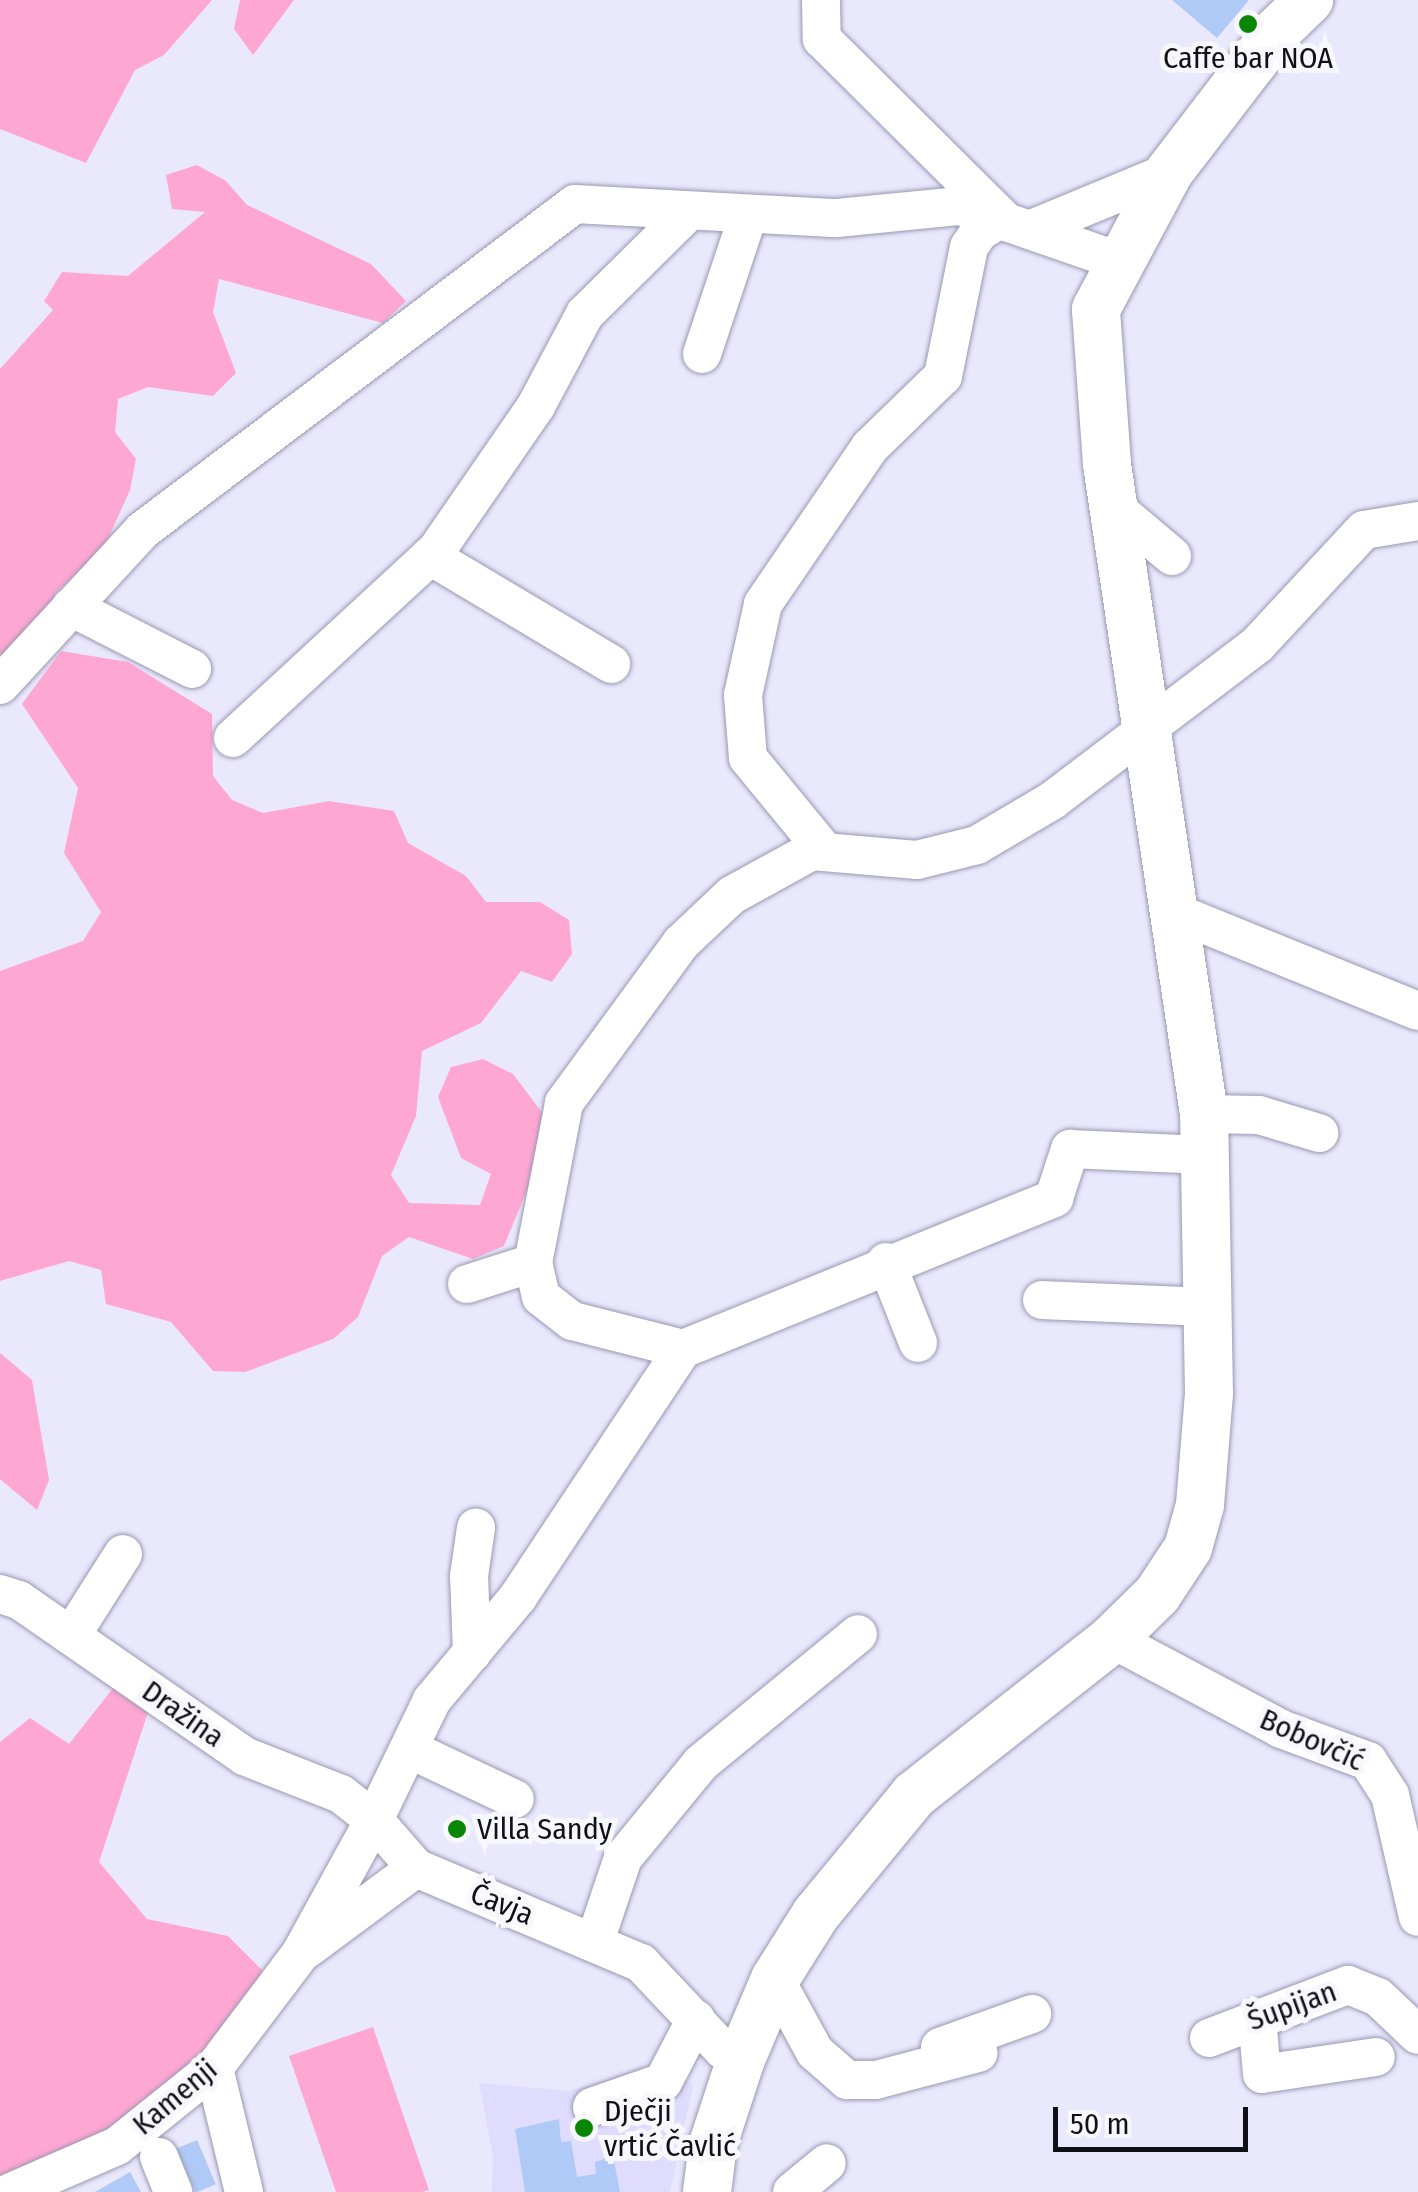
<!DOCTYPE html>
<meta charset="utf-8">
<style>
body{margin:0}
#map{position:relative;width:1418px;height:2192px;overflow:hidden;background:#e9e8fd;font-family:"Fira Sans Condensed",sans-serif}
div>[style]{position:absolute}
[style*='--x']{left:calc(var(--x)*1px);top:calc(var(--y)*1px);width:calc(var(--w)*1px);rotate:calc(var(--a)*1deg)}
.built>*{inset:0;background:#dfdcfe}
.green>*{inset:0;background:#ffa7d3}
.building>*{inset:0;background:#afcaf7;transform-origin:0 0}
.roads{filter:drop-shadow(0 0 2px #9a98b1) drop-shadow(0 0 2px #9a98b1)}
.minor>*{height:38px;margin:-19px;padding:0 19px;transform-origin:19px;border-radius:19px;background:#fff}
.major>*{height:48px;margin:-24px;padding:0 24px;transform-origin:24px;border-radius:24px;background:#fff}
.dots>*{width:28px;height:28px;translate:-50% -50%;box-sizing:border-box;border:5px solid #f7f7fc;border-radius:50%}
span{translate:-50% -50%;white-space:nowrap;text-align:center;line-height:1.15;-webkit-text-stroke:10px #f7f7fc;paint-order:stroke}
.poi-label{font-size:30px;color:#111019}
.left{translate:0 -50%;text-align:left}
.street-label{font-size:30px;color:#111019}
.scale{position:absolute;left:1053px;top:2107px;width:195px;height:45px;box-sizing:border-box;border:5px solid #111019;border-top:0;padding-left:12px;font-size:30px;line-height:35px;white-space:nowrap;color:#111019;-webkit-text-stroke:8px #f7f7fc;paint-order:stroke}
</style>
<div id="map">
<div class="built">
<i style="clip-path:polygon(662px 2062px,693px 2086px,670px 2192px,492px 2192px,493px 2156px,479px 2083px,569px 2091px)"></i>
</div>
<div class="green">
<i style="clip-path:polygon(0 0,212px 0,164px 55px,135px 70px,86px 163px,0 129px)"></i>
<i style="clip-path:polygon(240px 0,294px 0,253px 55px,234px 29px)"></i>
<i style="clip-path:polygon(197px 165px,226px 181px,247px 205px,371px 264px,406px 301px,383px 323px,219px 279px,213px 312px,236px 373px,213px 396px,148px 387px,118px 399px,115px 432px,136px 459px,130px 490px,103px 550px,56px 592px,13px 687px,0 695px,0 369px,53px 310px,44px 301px,62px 272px,128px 276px,205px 212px,172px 209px,166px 175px)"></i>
<i style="clip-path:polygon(61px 651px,128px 662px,212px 714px,213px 776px,232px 800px,263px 813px,329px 801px,394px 811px,408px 843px,466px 876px,486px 902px,540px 902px,569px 920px,572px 954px,552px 982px,521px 971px,481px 1023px,422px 1051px,416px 1116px,391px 1175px,409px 1203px,480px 1205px,491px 1174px,461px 1158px,438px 1097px,451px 1067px,483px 1059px,513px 1074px,553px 1127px,504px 1246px,473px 1259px,409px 1237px,382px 1256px,358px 1317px,333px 1339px,245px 1372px,213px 1371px,171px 1322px,106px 1304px,101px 1270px,69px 1261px,0 1281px,0 971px,83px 941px,101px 912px,64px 853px,78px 788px,22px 704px)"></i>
<i style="clip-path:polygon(0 1353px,32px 1380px,49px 1480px,37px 1510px,0 1479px)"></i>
<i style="clip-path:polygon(114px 1687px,149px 1709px,99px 1862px,147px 1919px,228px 1936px,272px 1980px,203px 2064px,104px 2144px,0 2179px,0 1742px,30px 1718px,69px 1744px)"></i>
<i style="clip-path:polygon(373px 2027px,429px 2190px,422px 2192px,336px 2192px,289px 2056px)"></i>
</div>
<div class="building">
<i style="clip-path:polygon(1172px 0,1249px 0,1217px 38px)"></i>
<i style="clip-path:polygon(559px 2119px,561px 2142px,571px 2141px,577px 2177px,596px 2174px,595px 2162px,613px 2156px,620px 2192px,525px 2192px,515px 2129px)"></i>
<i style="left:197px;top:2140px;width:48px;height:22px;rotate:67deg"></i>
<i style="clip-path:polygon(130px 2172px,141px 2192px,95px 2192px)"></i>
</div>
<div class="roads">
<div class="minor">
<i style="--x:821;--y:0;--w:39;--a:89"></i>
<i style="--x:822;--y:39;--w:254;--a:44.8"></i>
<i style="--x:1002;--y:218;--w:26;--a:149"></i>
<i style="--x:980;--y:231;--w:19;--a:125"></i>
<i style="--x:969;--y:247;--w:132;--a:101.4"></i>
<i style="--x:943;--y:376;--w:102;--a:135.8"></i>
<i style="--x:870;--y:447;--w:190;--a:124.3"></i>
<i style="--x:763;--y:604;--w:93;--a:102.4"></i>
<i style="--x:743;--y:695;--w:63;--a:85.5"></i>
<i style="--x:748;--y:758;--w:117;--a:50.6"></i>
<i style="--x:1034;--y:228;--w:146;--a:-22.5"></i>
<i style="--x:702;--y:354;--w:145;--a:-71.6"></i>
<i style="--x:1114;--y:507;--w:76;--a:40.2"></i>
<i style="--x:430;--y:556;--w:211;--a:30.8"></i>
<i style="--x:71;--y:607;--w:136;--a:27.1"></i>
<i style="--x:0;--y:685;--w:211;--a:-47.3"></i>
<i style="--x:143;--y:530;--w:541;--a:-37.04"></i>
<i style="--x:575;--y:204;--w:262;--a:3.1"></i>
<i style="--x:837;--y:218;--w:124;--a:-5.6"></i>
<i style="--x:960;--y:206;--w:171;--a:19.1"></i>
<i style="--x:233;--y:738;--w:276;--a:-42.7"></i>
<i style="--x:436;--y:551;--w:176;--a:-55.4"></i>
<i style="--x:536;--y:406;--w:104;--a:-62"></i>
<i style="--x:585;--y:314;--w:141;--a:-44.7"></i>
<i style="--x:1174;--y:912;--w:263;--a:22.1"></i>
<i style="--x:1204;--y:1114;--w:55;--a:1"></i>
<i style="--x:1259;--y:1115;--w:63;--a:16.7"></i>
<i style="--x:886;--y:1262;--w:87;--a:68.4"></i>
<i style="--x:467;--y:1284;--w:69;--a:-17.7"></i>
<i style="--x:1042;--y:1300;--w:165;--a:2.4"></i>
<i style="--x:683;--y:1349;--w:114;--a:-165.8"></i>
<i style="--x:572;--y:1321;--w:39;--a:-142"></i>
<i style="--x:541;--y:1297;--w:35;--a:-103"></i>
<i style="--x:533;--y:1263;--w:163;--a:-79"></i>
<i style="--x:564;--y:1103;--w:198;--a:-53.8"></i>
<i style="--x:681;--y:943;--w:70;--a:-43.3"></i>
<i style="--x:732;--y:895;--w:91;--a:-28.8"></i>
<i style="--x:812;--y:851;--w:105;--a:4.9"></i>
<i style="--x:917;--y:860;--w:62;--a:-14"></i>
<i style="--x:977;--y:845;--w:88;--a:-30.6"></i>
<i style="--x:1053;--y:800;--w:256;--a:-37.2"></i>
<i style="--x:1257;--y:645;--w:157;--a:-47.1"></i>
<i style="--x:1364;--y:530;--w:55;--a:-9.5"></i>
<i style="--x:0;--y:1594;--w:20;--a:18"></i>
<i style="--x:19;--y:1600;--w:274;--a:34.7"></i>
<i style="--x:244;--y:1756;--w:104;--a:21.4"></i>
<i style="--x:341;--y:1794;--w:42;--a:38.2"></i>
<i style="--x:374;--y:1820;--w:152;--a:118.8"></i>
<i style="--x:301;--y:1953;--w:144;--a:127.1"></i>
<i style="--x:214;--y:2068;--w:124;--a:141.2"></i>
<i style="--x:117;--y:2146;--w:116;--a:156.5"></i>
<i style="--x:71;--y:1636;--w:97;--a:-57.6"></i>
<i style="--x:1112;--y:1639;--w:191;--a:28"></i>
<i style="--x:1281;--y:1729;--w:93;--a:20.2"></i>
<i style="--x:1368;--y:1761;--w:40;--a:57.1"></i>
<i style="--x:1390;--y:1795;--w:125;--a:77.1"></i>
<i style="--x:472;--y:1653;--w:77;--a:-92.2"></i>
<i style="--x:469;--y:1576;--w:49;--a:-81.7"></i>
<i style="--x:409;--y:1749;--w:117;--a:25.3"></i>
<i style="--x:595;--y:1941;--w:88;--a:-71.4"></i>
<i style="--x:623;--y:1858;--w:123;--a:-50.6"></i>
<i style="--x:701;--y:1763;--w:203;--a:-39.4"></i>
<i style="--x:307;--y:1949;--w:136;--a:-36.6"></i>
<i style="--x:775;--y:1979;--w:83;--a:61.3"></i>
<i style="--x:815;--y:2052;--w:43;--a:41.2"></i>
<i style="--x:847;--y:2080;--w:29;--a:0"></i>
<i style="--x:876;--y:2080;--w:106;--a:-14.8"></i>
<i style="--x:1257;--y:2018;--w:56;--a:84.9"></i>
<i style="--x:1262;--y:2074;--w:115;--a:-8.5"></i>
<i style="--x:1209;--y:2038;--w:149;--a:-20.9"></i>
<i style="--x:1348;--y:1985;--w:32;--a:22"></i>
<i style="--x:1378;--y:1997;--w:55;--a:43.5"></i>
<i style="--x:940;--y:2047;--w:98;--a:-19.7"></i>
<i style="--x:741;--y:2059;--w:20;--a:-153"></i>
<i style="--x:723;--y:2050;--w:120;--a:-133.3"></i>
<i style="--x:641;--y:1963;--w:244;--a:-157.1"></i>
<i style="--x:416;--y:1868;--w:64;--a:-131.2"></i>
<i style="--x:374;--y:1820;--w:133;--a:-64.2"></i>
<i style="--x:432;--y:1700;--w:134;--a:-50.1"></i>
<i style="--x:518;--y:1597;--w:298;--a:-56.4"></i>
<i style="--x:683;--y:1349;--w:401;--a:-22.1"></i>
<i style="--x:1054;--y:1198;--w:52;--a:-71.9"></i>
<i style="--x:1070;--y:1149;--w:134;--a:2.6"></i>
<i style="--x:214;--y:2068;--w:128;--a:76.4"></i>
<i style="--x:592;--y:2107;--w:75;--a:-19.4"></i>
<i style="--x:663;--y:2082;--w:71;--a:-62.4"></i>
<i style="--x:159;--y:2157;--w:38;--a:68"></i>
<i style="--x:792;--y:2192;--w:45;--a:-39.6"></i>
</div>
<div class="major">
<i style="--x:707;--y:2192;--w:48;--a:-82.9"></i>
<i style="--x:713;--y:2144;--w:89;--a:-71.8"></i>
<i style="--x:741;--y:2059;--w:87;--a:-67"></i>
<i style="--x:775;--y:1979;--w:77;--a:-57.8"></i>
<i style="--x:816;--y:1914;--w:154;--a:-50.5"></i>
<i style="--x:914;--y:1795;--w:252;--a:-38.2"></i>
<i style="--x:1112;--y:1639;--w:63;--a:-44.4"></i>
<i style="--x:1157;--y:1595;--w:56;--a:-56.6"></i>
<i style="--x:1188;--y:1548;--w:45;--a:-74.4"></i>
<i style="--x:1200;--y:1505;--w:111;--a:-85.4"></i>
<i style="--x:1209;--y:1394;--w:280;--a:-91"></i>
<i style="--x:1204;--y:1114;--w:657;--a:-98.49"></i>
<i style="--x:1107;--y:464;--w:155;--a:-94.1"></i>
<i style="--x:1096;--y:309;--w:155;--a:-61.9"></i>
<i style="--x:1169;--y:172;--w:178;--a:-52.5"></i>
<i style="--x:1277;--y:31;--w:45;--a:-44.1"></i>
</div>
</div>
<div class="dots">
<i style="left:1248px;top:24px;background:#0a8607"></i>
<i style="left:457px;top:1829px;background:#0a8607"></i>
<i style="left:584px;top:2128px;background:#0a8607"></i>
</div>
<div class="poi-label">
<span style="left:1248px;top:58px">Caffe bar NOA</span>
<span class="left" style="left:477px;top:1829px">Villa Sandy</span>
<span class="left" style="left:604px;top:2128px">Dječji<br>vrtić Čavlić</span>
</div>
<div class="street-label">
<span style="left:183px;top:1714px;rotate:35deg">Dražina</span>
<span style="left:1312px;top:1740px;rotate:24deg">Bobovčić</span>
<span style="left:502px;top:1904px;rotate:22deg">Čavja</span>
<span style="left:1292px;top:2006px;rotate:-20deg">Šupijan</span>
<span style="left:175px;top:2097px;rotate:-40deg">Kamenji</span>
</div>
<div class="scale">50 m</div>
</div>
